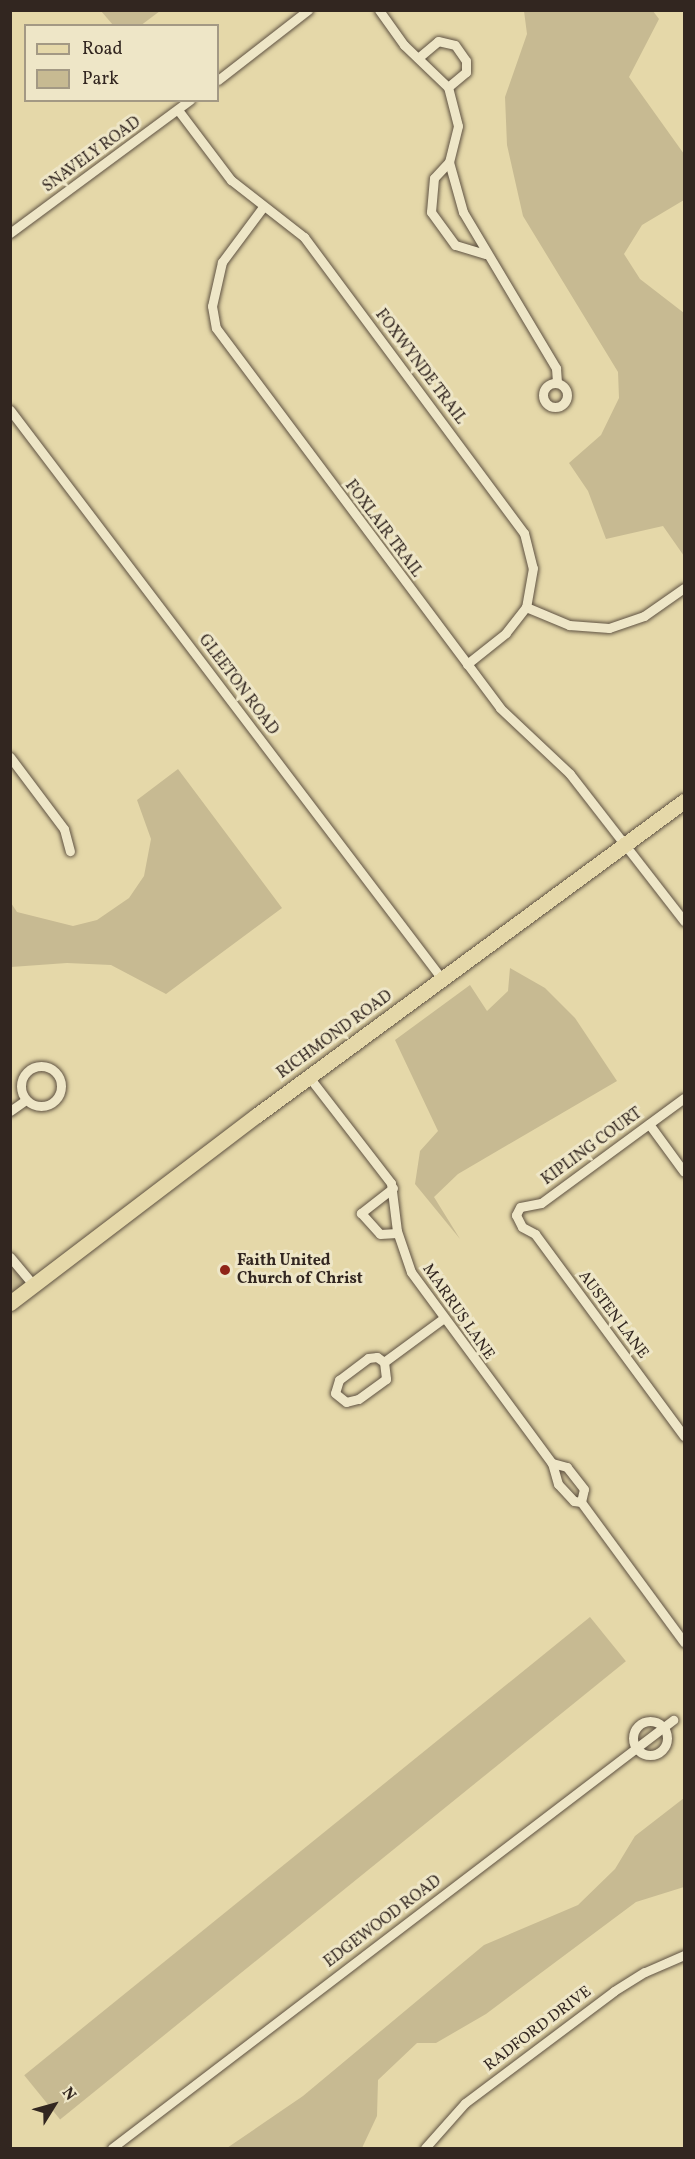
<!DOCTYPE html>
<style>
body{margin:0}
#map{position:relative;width:695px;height:2159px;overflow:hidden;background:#e5d8a9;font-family:Vollkorn,serif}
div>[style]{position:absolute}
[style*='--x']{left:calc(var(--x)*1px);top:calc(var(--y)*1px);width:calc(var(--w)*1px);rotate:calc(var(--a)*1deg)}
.green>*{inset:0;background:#c7ba92;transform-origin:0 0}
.roads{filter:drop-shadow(0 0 2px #5f5242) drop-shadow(0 0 2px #5f5242)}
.minor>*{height:9px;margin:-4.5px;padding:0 4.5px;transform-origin:4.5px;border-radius:4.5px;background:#eee6c7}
.minor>.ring{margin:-4.5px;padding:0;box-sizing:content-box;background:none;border:9px solid #eee6c7;border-radius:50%}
.primary>*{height:15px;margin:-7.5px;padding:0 7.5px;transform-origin:7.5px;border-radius:7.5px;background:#e5d8a9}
.dots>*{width:16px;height:16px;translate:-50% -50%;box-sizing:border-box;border:3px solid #eee6c7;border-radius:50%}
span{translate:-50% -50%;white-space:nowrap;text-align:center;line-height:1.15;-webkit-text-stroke:6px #eee6c7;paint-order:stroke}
.street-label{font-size:16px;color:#322620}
.poi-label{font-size:16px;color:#322620;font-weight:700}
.left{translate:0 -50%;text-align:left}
.frame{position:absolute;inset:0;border:12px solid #322620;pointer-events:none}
.legend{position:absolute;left:24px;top:24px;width:195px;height:78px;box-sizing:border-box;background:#eee6c7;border:2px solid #a39984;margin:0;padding:8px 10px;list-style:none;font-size:18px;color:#322620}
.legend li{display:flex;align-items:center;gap:12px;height:30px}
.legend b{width:30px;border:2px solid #a39984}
.north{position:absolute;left:24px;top:2075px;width:60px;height:60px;-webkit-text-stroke:4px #eee6c7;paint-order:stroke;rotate:53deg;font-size:16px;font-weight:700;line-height:24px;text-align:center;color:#322620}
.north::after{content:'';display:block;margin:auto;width:21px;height:27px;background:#322620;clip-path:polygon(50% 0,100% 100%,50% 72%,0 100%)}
</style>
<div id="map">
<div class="green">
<i style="clip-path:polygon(101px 11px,160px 11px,140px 26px,113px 25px)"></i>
<i style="clip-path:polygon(524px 11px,653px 11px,659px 19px,629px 77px,684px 154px,684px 200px,642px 225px,624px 254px,640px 279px,684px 313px,684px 556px,663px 526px,606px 539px,588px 491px,569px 463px,601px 435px,619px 398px,618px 372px,523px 216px,507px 145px,505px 97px,527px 34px)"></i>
<i style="clip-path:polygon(178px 769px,282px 908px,166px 994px,111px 965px,67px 963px,11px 967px,11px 903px,17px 912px,73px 926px,97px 920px,129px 898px,144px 876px,151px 839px,137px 800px)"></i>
<i style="clip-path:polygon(510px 968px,545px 988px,575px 1018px,617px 1081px,458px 1174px,434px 1197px,460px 1239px,415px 1184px,420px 1151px,438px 1131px,395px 1040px,470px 985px,487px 1011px,508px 991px)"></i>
<i style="clip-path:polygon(11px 1257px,34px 1286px,11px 1303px)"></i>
<i style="left:590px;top:1617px;width:57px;height:728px;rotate:51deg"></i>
<i style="clip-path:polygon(684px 1798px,684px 1887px,636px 1902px,486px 2014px,436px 2043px,417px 2043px,378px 2080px,377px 2116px,362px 2148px,227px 2148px,303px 2096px,484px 1945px,578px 1905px,615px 1869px,635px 1836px)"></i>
</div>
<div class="roads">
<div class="minor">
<i style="--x:379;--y:10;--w:43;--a:54.5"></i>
<i style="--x:404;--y:45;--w:61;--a:43.7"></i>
<i style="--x:448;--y:87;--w:40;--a:75.6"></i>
<i style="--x:458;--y:126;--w:37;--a:104"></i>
<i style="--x:418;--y:58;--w:26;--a:-40"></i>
<i style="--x:438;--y:41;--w:17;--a:13"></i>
<i style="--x:455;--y:45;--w:19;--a:55"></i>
<i style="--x:466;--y:61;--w:11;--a:90"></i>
<i style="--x:466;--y:72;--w:23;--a:140"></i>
<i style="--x:218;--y:80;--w:114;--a:-37.9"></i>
<i style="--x:178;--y:110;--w:88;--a:52.9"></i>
<i style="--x:231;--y:180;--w:93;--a:38"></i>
<i style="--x:304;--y:237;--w:369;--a:53.4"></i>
<i style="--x:524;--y:533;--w:36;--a:76"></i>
<i style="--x:533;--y:568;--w:40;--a:100"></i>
<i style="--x:526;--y:607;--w:33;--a:128"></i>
<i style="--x:506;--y:633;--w:50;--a:141.5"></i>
<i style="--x:263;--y:207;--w:69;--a:126.7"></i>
<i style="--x:222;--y:262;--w:45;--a:102.8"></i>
<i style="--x:212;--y:306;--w:22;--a:80"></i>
<i style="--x:216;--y:328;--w:474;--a:53.2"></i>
<i style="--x:500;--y:708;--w:96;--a:43.3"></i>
<i style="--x:570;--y:774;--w:186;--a:52.2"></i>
<i style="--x:10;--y:233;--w:224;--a:-36.5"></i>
<i style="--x:485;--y:254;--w:31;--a:-163"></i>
<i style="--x:455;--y:245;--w:41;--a:-126"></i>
<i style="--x:431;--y:212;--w:34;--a:-85"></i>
<i style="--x:434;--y:178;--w:22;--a:-47"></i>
<i style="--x:449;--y:162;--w:52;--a:74.4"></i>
<i style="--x:463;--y:212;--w:182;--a:59.2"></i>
<i style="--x:556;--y:368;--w:14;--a:86"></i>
<i class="ring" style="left:543px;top:383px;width:15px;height:15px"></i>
<i style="--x:10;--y:410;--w:714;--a:52.79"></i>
<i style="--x:526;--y:607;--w:47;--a:22.7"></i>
<i style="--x:569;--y:625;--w:40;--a:4.3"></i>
<i style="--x:609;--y:628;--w:37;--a:-19"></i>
<i style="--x:644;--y:616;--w:49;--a:-35"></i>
<i style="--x:10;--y:757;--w:90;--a:53.1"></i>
<i style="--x:64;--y:829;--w:23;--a:75"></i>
<i class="ring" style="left:21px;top:1066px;width:31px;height:31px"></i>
<i style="--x:309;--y:1077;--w:134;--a:52.3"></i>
<i style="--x:391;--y:1183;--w:48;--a:82.9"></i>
<i style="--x:397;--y:1231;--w:43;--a:71.1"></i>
<i style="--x:411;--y:1272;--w:237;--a:53.6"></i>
<i style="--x:552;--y:1463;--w:22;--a:74"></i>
<i style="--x:558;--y:1484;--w:23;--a:47"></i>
<i style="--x:574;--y:1501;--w:7;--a:8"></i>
<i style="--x:581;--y:1502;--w:13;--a:-77"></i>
<i style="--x:584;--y:1489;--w:28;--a:-128"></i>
<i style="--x:567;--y:1467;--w:16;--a:-165"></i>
<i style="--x:684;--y:1098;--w:177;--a:143.7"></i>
<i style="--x:541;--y:1203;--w:21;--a:169"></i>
<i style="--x:520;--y:1207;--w:9;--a:117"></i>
<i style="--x:516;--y:1215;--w:13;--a:63"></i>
<i style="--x:522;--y:1227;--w:15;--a:28"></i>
<i style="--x:535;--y:1234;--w:251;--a:53.6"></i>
<i style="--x:10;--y:1111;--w:19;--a:-35"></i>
<i style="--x:649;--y:1124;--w:59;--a:53.9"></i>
<i style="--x:393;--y:1188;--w:41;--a:142"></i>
<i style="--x:361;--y:1213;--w:28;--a:48"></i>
<i style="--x:380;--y:1234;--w:17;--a:-3"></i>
<i style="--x:10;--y:1257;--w:38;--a:50"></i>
<i style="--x:384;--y:1362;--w:17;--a:83"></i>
<i style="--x:386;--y:1379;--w:34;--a:144"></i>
<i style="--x:358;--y:1399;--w:12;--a:166"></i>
<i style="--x:346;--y:1402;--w:14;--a:-141"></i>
<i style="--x:335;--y:1393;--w:14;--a:-73"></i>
<i style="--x:339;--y:1380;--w:36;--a:-37"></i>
<i style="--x:368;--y:1358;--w:9;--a:-6"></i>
<i style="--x:377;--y:1357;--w:9;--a:36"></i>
<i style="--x:384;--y:1362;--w:74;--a:-36.3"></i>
<i style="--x:581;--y:1502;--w:174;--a:53.7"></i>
<i class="ring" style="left:633px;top:1721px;width:25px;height:25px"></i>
<i style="--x:112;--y:2148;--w:706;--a:-37.34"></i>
<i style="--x:425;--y:2148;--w:60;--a:-48.4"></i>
<i style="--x:465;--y:2103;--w:186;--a:-36.9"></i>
<i style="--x:614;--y:1991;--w:36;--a:-32"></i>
<i style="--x:645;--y:1972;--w:43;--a:-23.6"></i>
</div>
<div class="primary">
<i style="--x:10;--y:1303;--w:310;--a:-37.3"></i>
<i style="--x:257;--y:1115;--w:530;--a:-36.33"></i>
</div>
</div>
<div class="dots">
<i style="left:225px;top:1270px;background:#8f2418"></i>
</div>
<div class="street-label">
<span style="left:92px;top:155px;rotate:-36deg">SNAVELY ROAD</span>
<span style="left:420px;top:367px;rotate:53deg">FOXWYNDE TRAIL</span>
<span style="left:383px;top:529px;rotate:53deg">FOXLAIR TRAIL</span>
<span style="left:238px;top:685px;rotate:53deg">GLEETON ROAD</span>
<span style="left:335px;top:1035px;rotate:-36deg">RICHMOND ROAD</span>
<span style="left:592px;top:1147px;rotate:-36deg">KIPLING COURT</span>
<span style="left:458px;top:1312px;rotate:55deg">MARRUS LANE</span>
<span style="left:613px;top:1315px;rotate:53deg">AUSTEN LANE</span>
<span style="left:383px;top:1922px;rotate:-37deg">EDGEWOOD ROAD</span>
<span style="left:538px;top:2029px;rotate:-37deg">RADFORD DRIVE</span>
</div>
<div class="poi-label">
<span class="left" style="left:237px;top:1270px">Faith United<br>Church of Christ</span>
</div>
<div class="frame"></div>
<ul class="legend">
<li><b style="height:8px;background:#e5d8a9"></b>Road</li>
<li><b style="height:16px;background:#c7ba92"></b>Park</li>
</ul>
<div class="north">N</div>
</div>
